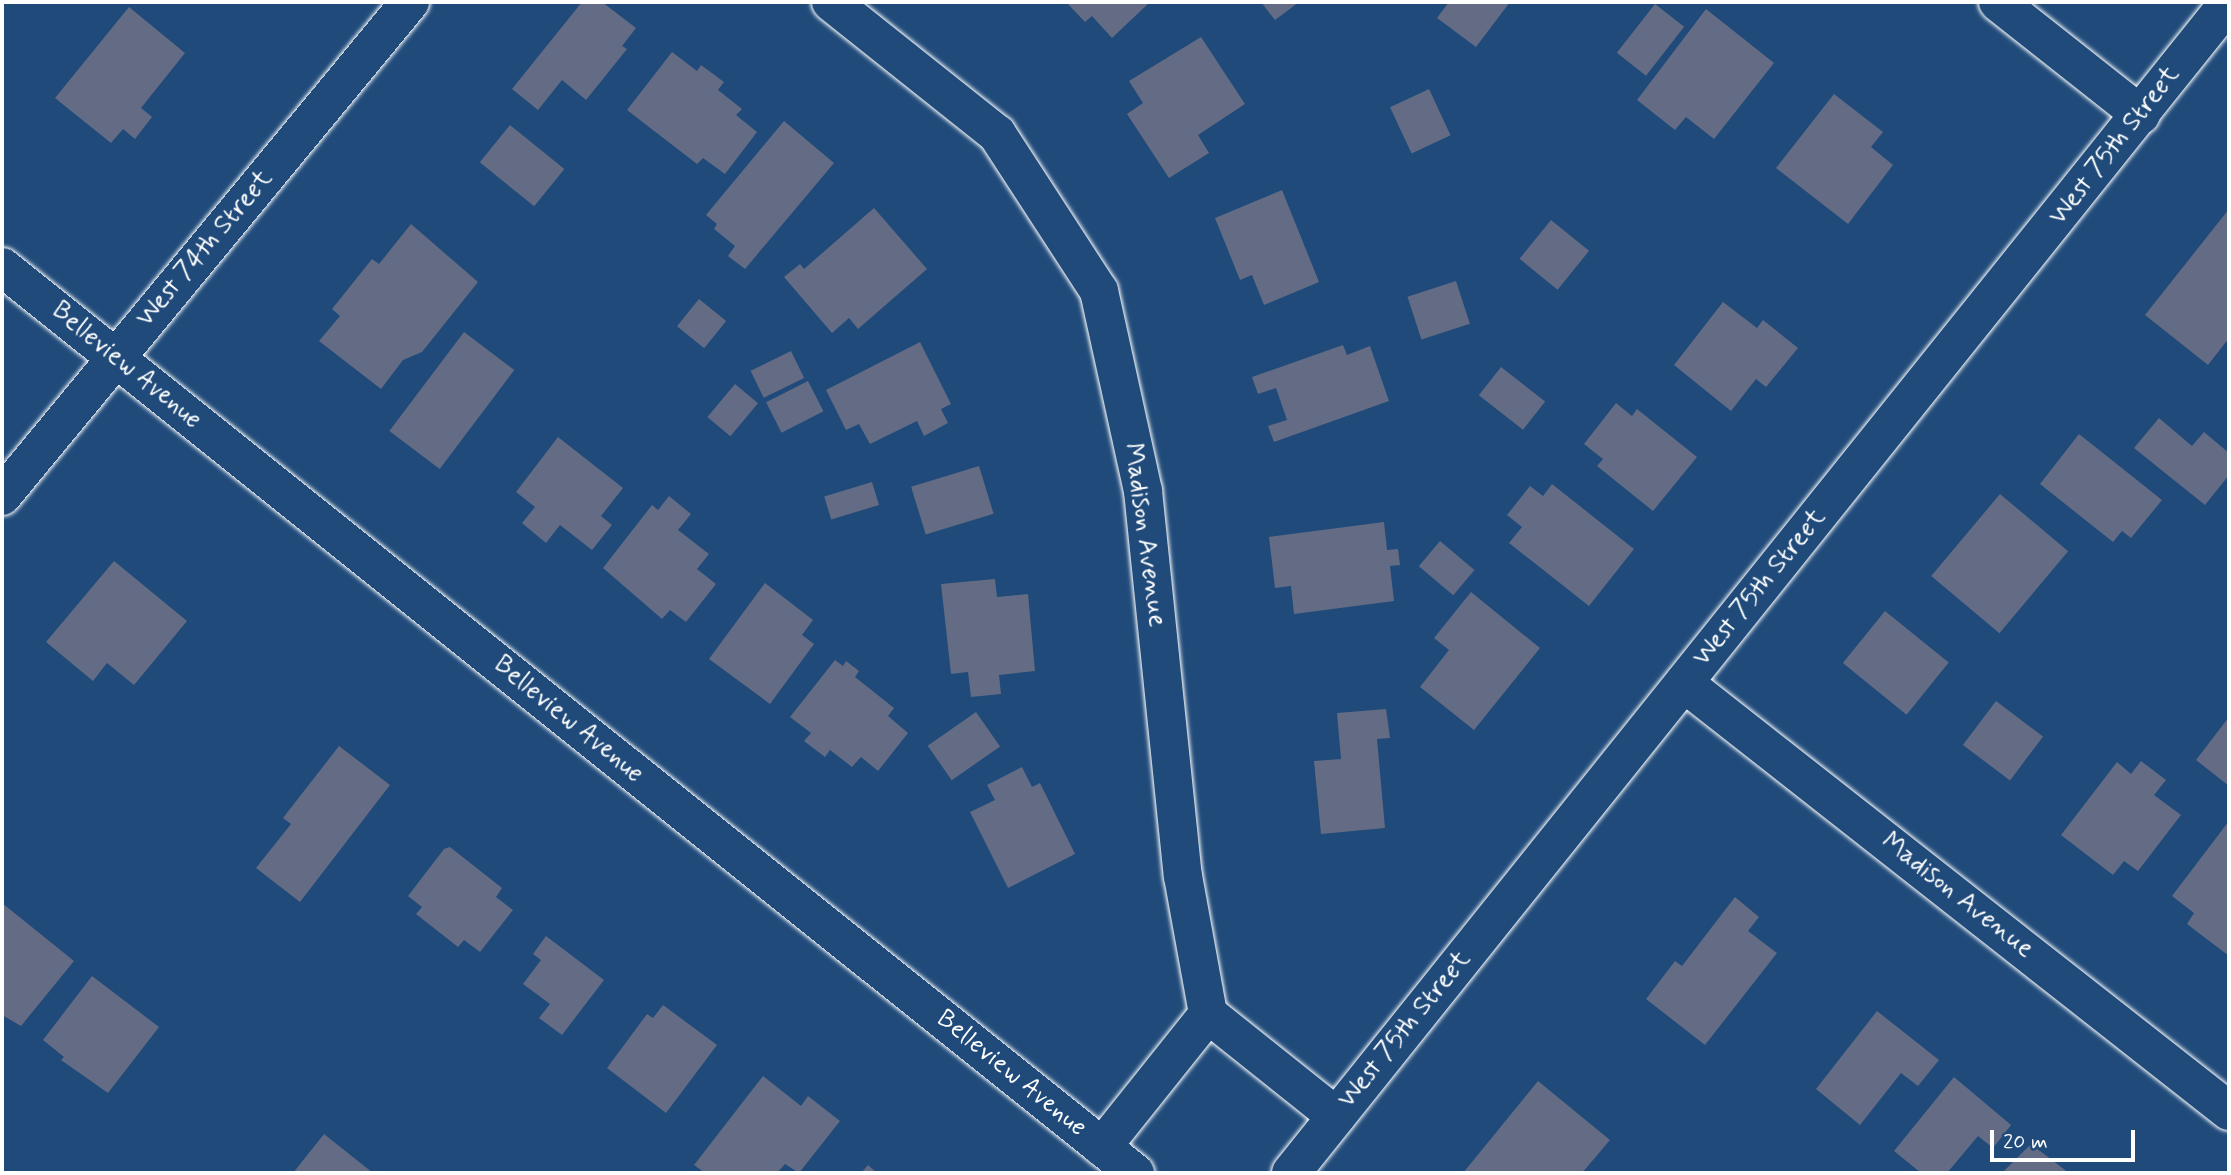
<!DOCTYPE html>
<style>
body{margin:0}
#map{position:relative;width:2231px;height:1175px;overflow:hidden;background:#1f4a7a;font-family:Mynerve,sans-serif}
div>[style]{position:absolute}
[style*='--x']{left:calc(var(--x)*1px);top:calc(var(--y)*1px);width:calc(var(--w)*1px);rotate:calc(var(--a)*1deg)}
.building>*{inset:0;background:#636c84;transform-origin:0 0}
.roads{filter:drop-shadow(0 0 2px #fff) drop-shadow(0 0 2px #fff)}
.minor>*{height:38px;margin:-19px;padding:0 19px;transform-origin:19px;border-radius:19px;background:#1f4a7a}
.major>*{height:38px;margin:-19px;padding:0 19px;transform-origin:19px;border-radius:19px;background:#1f4a7a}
span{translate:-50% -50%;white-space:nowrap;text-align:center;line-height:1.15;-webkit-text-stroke:7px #1f4a7a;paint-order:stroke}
.street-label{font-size:26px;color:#fff}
.frame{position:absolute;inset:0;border:4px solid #fff;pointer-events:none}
.scale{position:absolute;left:1990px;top:1130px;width:145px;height:32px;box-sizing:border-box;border:4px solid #fff;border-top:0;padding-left:9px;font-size:21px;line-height:24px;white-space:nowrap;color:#fff;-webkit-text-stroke:5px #1f4a7a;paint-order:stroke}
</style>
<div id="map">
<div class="building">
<i style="clip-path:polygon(582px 2px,602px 2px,636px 28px,622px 46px,627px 49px,586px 100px,562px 80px,538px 110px,512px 89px)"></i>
<i style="clip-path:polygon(1066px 2px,1150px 2px,1112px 38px,1092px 16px,1085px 22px)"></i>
<i style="clip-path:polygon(1261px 2px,1299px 2px,1275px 20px)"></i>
<i style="clip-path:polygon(1449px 2px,1510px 2px,1476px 47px,1437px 18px)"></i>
<i style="left:1655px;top:4px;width:37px;height:62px;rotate:38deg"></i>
<i style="clip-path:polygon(129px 7px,185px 53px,141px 108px,152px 117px,135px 139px,123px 129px,111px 143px,55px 98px)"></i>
<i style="clip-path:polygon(1706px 9px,1774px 63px,1714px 139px,1686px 117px,1675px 130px,1637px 100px)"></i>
<i style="clip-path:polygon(1201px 37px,1245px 104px,1198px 135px,1209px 153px,1169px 178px,1127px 114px,1143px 103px,1129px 81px)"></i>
<i style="clip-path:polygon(672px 52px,697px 71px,701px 65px,724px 82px,718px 90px,742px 109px,736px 115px,757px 132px,725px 174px,703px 158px,697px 164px,627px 110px)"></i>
<i style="left:1429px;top:89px;width:51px;height:43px;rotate:65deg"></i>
<i style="clip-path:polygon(1834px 94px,1883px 132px,1871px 147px,1893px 165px,1848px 224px,1776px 168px)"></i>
<i style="clip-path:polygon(784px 121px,834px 163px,745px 269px,728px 256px,735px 246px,714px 229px,717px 224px,706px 215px)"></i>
<i style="left:510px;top:125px;width:70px;height:48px;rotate:39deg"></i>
<i style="clip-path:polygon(1282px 190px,1319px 282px,1264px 305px,1252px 275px,1240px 280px,1215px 218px)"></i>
<i style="clip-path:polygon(874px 208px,927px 269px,858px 329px,849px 318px,832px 333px,784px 277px,800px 264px,804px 269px)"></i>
<i style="clip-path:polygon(2229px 209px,2229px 338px,2208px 365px,2145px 315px)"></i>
<i style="left:1551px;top:220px;width:49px;height:50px;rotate:39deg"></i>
<i style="clip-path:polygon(411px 224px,478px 282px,422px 352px,403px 360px,381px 389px,319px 341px,340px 316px,332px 309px,372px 259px,379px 264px)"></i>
<i style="left:1456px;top:281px;width:45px;height:51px;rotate:72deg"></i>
<i style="left:699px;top:299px;width:35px;height:35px;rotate:39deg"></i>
<i style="clip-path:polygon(1723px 302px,1757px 328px,1763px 320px,1798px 348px,1766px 387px,1756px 379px,1731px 411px,1674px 365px)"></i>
<i style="left:464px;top:332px;width:63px;height:124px;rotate:37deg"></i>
<i style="clip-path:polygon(920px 342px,951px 404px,941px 409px,948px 423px,924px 436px,917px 421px,870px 444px,859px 424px,846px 430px,826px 390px)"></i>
<i style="clip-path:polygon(1343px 345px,1347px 355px,1370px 346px,1389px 401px,1274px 442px,1268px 426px,1287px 420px,1276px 388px,1258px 394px,1252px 377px)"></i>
<i style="left:791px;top:351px;width:30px;height:45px;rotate:64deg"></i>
<i style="left:1501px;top:367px;width:56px;height:36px;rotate:38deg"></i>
<i style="left:808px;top:381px;width:34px;height:47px;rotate:63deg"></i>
<i style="left:735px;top:384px;width:30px;height:43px;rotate:40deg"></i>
<i style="clip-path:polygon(1616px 403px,1632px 416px,1637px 409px,1697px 457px,1653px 511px,1597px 466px,1603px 459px,1584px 444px)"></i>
<i style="clip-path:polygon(2159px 418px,2192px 446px,2204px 432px,2229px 453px,2229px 475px,2205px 505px,2134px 448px)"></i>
<i style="clip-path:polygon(2079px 434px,2162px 500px,2131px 538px,2122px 531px,2113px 542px,2040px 484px)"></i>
<i style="clip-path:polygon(558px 437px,623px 488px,601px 516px,612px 525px,592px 550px,560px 525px,546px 543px,522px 523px,535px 507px,516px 492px)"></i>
<i style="left:979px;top:466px;width:50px;height:71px;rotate:73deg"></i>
<i style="left:872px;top:482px;width:24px;height:50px;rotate:73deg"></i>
<i style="clip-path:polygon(1552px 484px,1634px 549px,1589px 606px,1509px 543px,1522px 527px,1507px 515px,1530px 486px,1543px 496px)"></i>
<i style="left:2000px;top:494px;width:89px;height:107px;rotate:40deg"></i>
<i style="clip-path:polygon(669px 496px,691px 514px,678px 530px,709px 554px,697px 569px,716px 584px,686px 622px,670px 610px,662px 619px,603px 568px,652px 505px,658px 510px)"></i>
<i style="clip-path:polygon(1384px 522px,1387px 550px,1398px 549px,1400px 565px,1390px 566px,1394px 601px,1294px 614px,1291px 586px,1275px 588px,1269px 537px)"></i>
<i style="left:1440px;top:541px;width:45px;height:33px;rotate:40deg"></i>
<i style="clip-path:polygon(114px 561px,187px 621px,134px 685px,107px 663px,93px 681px,46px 642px)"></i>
<i style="clip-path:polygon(995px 579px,997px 597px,1028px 594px,1035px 671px,999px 675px,1001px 694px,971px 697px,968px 672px,951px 674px,941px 584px)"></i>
<i style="clip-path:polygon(765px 583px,813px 620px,802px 635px,814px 644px,770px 704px,709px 659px)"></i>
<i style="clip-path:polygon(1471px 592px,1540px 648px,1474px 730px,1420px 687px,1449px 650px,1434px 638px)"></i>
<i style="left:1885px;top:611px;width:82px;height:67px;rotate:39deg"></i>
<i style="clip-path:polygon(835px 660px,843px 666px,846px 661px,859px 671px,855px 677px,894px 708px,888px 716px,908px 733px,878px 771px,861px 757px,852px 767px,830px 750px,825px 757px,804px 741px,811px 733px,790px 717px)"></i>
<i style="left:1996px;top:701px;width:59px;height:55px;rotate:37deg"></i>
<i style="clip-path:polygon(1386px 709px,1390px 738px,1377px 739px,1385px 828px,1321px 834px,1314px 761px,1341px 759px,1337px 713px)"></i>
<i style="left:976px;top:712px;width:42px;height:59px;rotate:55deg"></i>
<i style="clip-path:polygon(2229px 717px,2229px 786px,2196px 760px)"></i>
<i style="clip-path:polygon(339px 746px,390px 785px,300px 902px,256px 868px,291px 824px,283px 818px)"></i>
<i style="clip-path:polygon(2141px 761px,2166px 780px,2154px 795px,2181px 815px,2138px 871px,2124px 861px,2113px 875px,2061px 835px,2117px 762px,2131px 774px)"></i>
<i style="clip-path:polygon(1022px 767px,1032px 787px,1040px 783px,1075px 854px,1008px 888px,970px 812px,995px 800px,987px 785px)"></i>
<i style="clip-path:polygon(2229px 821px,2229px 956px,2187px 924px,2194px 913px,2172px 896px)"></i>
<i style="clip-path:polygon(450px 847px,502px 888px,496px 897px,513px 910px,480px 952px,464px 940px,458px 947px,416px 914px,422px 907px,408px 896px,444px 849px)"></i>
<i style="clip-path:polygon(1735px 897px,1759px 917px,1748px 931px,1777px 953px,1705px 1045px,1646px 999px,1675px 961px,1682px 966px)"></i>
<i style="clip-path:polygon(2px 903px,74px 961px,21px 1026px,2px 1015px)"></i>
<i style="clip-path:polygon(546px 936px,604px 980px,562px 1035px,539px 1018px,550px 1004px,523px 984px,541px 960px,533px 954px)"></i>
<i style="clip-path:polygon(92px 976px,159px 1027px,108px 1093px,61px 1060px,64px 1057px,43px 1040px)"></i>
<i style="clip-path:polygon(663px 1005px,717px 1045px,666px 1113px,607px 1068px,647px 1014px,653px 1018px)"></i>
<i style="clip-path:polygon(1877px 1011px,1939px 1060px,1918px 1086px,1901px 1073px,1860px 1125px,1816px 1089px)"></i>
<i style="clip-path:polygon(763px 1076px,801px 1106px,808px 1096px,840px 1121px,799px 1173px,785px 1164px,777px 1173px,705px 1173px,694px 1165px)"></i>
<i style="clip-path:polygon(1954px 1077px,2011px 1125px,1993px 1148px,1978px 1136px,1947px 1173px,1921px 1173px,1894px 1151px)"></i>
<i style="clip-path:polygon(1538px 1081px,1610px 1140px,1582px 1173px,1463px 1173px)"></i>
<i style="clip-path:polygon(324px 1134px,373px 1173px,293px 1173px)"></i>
<i style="clip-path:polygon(2031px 1144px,2069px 1173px,2002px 1173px)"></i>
<i style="clip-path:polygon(868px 1165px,877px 1173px,861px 1173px)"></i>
</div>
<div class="roads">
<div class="minor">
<i style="--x:831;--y:2;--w:212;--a:38.5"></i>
<i style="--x:997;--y:134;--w:187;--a:57"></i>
<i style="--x:1099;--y:291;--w:205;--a:77.6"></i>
<i style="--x:1143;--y:491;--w:387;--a:84.1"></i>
<i style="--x:1183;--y:876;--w:140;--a:79.7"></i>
<i style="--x:1208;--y:1014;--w:164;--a:38.6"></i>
<i style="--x:1998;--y:2;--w:182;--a:38.3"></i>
<i style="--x:2;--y:267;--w:1451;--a:38.65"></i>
<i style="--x:2;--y:496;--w:641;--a:-50.45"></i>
<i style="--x:1684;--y:683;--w:693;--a:38.14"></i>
<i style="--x:1102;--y:1147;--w:170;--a:-51.4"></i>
</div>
<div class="major">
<i style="--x:1291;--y:1173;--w:1500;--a:-51.3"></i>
</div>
</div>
<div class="street-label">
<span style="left:2115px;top:146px;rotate:-52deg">West 75th Street</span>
<span style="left:205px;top:249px;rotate:-50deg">West 74th Street</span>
<span style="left:126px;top:366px;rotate:39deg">Belleview Avenue</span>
<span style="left:1144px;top:535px;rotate:82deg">Madison Avenue</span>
<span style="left:1760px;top:588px;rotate:-51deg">West 75th Street</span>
<span style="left:568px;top:720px;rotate:39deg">Belleview Avenue</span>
<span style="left:1957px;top:896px;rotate:38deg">Madison Avenue</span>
<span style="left:1405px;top:1030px;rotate:-51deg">West 75th Street</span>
<span style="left:1011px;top:1074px;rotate:39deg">Belleview Avenue</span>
</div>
<div class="frame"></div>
<div class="scale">20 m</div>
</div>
